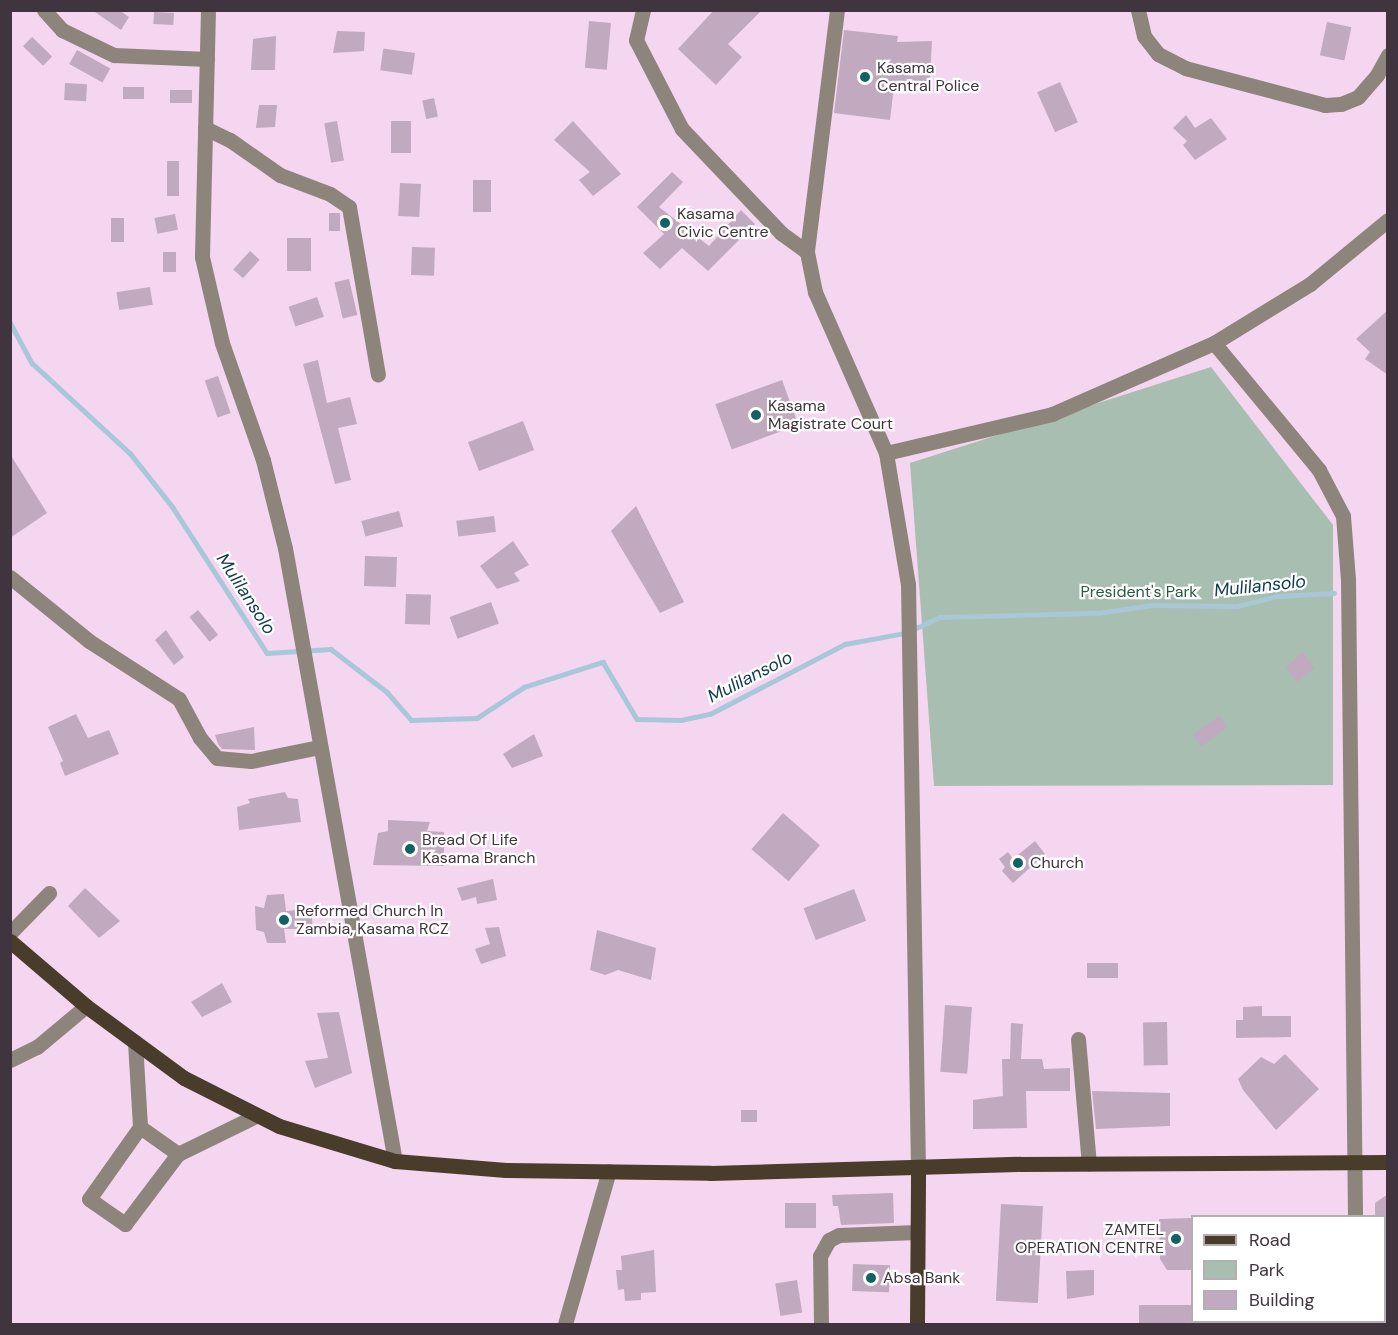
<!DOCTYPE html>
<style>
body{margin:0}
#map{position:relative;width:1398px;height:1335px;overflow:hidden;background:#f4d6f1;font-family:"DM Sans",sans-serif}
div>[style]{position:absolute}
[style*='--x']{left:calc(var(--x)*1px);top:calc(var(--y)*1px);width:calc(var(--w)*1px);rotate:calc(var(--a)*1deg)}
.green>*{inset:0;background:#a8beb1}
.stream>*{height:4.5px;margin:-2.25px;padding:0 2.25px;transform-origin:2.25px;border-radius:2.25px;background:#a8c7d7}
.building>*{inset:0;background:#c1a9bf;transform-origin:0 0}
.minor>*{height:15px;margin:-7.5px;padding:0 7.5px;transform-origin:7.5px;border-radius:7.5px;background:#8d857b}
.major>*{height:15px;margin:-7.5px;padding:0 7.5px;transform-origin:7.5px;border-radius:7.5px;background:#4a3c2a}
.dots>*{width:16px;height:16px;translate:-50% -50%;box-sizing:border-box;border:3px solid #fff;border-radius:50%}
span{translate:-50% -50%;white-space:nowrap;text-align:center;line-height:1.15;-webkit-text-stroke:4.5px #fff;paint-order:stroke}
.poi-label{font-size:16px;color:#40343f}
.left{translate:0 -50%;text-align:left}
.right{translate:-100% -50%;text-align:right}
.park-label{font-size:16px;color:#26583e}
.water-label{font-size:18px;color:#103c4e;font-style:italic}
.frame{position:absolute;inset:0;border:12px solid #40343f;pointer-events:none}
.legend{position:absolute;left:1191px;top:1215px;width:195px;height:108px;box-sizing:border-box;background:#fff;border:2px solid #b3aeb2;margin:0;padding:8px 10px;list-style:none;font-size:18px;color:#40343f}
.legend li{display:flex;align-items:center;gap:12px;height:30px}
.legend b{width:30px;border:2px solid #b3aeb2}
</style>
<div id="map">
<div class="green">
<i style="clip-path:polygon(1211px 367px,1333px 525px,1333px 785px,934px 786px,910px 463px)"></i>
</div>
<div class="stream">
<i style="--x:10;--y:322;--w:47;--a:61.8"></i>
<i style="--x:32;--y:363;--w:133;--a:42.6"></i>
<i style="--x:130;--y:453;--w:68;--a:51.6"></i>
<i style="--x:172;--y:506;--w:175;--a:57.1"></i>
<i style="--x:267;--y:653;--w:64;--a:-3.6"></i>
<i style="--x:331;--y:649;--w:71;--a:37.5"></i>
<i style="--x:387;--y:692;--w:37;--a:49"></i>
<i style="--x:411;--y:720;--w:66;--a:-1.7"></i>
<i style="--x:477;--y:718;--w:56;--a:-33.4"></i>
<i style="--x:524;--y:687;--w:83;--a:-17.6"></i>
<i style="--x:603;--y:662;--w:66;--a:59.2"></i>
<i style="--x:637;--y:719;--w:44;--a:1.3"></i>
<i style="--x:681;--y:720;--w:30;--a:-12"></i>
<i style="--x:710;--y:714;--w:152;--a:-27.4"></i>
<i style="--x:845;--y:644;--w:61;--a:-10.4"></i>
<i style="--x:912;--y:630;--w:31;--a:-25"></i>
<i style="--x:940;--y:617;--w:158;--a:-1.5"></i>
<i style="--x:1098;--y:613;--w:56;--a:-8.3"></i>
<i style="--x:1153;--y:605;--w:84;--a:0.7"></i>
<i style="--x:1237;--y:606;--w:42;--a:-13.7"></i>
<i style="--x:1278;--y:596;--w:56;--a:-3.1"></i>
</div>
<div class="building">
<i style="clip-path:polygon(92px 10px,119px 10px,129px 17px,121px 30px)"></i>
<i style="clip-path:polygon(714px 10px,762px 10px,728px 44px,742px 57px,716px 85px,678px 49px)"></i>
<i style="left:154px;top:12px;width:20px;height:12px;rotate:3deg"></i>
<i style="left:589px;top:21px;width:22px;height:47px;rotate:5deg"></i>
<i style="left:1327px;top:22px;width:25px;height:34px;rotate:12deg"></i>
<i style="clip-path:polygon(844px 30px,898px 36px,897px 42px,932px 41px,929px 93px,894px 86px,890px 120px,834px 113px)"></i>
<i style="clip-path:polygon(337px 31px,365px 32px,364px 51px,333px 53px)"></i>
<i style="clip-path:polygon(276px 36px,275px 70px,251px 70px,253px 39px)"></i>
<i style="left:32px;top:37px;width:28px;height:13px;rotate:44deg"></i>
<i style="left:77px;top:50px;width:38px;height:16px;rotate:29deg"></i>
<i style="left:415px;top:53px;width:22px;height:32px;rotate:98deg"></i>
<i style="left:1060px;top:82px;width:44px;height:25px;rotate:66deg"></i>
<i style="left:65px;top:83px;width:22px;height:17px;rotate:3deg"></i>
<i style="left:123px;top:87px;width:21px;height:12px"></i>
<i style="left:170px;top:90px;width:22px;height:13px"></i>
<i style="left:434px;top:98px;width:19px;height:12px;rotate:78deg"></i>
<i style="clip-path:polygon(259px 105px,277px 105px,275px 127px,256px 128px)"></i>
<i style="clip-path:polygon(1186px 115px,1195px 128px,1211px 118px,1227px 139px,1195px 160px,1183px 145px,1187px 141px,1173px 128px)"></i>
<i style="left:337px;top:121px;width:40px;height:13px;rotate:80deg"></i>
<i style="left:391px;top:121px;width:20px;height:32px"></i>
<i style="clip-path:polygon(573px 121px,621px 174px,593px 196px,579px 180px,590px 172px,554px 140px)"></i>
<i style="left:167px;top:161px;width:12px;height:35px"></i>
<i style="clip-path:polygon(672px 172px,683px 182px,659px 207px,709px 246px,741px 210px,755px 224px,708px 271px,682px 248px,660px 269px,643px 253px,664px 234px,637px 207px)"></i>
<i style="left:473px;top:180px;width:18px;height:32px"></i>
<i style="left:400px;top:183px;width:21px;height:33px;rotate:3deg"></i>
<i style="left:329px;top:213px;width:11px;height:18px"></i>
<i style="left:175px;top:214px;width:16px;height:21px;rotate:79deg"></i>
<i style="left:111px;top:218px;width:13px;height:24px"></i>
<i style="left:287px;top:238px;width:24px;height:33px"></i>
<i style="left:412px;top:247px;width:23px;height:28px;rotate:2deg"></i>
<i style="left:250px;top:251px;width:13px;height:25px;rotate:42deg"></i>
<i style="left:163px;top:252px;width:13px;height:20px"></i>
<i style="left:349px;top:279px;width:37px;height:15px;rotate:77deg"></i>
<i style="left:150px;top:287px;width:18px;height:34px;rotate:81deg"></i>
<i style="left:317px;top:297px;width:21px;height:30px;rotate:71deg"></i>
<i style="clip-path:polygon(1388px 310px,1388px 375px,1365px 359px,1370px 352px,1356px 339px)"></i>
<i style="clip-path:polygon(318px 360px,327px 403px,350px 397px,357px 424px,338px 428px,351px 480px,335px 484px,303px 364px)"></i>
<i style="left:218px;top:376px;width:39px;height:14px;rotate:71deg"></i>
<i style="left:782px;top:380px;width:48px;height:71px;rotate:70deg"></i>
<i style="left:523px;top:421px;width:31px;height:59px;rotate:69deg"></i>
<i style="clip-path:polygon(10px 454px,47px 513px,10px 538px)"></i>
<i style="clip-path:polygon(636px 506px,684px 602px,660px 613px,611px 531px)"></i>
<i style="left:399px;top:511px;width:16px;height:39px;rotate:75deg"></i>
<i style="left:494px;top:516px;width:16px;height:38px;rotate:83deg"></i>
<i style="clip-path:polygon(513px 541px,529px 565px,514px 573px,520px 581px,497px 589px,480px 566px)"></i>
<i style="left:365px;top:556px;width:32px;height:30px;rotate:2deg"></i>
<i style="left:406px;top:594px;width:25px;height:30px;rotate:2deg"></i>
<i style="left:491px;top:602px;width:23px;height:44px;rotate:70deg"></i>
<i style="left:198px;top:610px;width:32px;height:11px;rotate:51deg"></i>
<i style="clip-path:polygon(166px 630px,184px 657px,174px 665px,155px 640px)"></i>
<i style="clip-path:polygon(1303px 652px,1314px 668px,1297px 682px,1286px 667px)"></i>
<i style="clip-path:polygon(76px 714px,88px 738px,109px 730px,119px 754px,65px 776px,60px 763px,63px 761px,48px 727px)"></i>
<i style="left:1219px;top:716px;width:14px;height:32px;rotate:54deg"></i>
<i style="clip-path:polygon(254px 727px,255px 750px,222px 749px,218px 744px,215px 735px)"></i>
<i style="clip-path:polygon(534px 734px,543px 756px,512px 768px,503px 754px)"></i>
<i style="clip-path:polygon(285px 792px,288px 798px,298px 799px,301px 822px,239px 830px,237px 807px,250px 803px,248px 799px)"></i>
<i style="left:783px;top:813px;width:49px;height:48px;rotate:41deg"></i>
<i style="clip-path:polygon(388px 820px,430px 822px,427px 831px,444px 832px,444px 866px,373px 865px,378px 833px,388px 831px)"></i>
<i style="clip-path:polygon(1035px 841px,1045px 854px,1013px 883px,1002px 871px,1005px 867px,999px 859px,1008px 852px,1013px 859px)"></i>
<i style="clip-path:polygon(493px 879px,497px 900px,477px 904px,476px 897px,462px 901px,457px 888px)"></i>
<i style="clip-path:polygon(85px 888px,120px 921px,99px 938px,68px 906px)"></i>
<i style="left:854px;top:889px;width:34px;height:54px;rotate:69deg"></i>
<i style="clip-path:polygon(284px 894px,286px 911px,311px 909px,313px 929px,284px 929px,286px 943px,267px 943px,264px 932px,256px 930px,255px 906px,264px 908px,267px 895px)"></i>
<i style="clip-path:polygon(499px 927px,506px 956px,481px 964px,475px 949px,490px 944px,485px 928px)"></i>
<i style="clip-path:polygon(597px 930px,656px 948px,651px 980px,618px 970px,605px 975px,590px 970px)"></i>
<i style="left:1087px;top:963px;width:31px;height:15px"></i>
<i style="clip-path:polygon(222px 983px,232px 1002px,202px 1017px,191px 1002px)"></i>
<i style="left:945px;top:1005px;width:27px;height:67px;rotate:4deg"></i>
<i style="clip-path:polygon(1262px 1006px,1262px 1016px,1291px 1016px,1291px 1037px,1236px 1038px,1236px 1020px,1243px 1020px,1243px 1007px)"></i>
<i style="clip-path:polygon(339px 1012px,352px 1073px,315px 1088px,305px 1061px,328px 1058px,317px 1013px)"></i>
<i style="left:1167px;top:1022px;width:43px;height:24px;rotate:89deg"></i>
<i style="clip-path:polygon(1011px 1023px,1023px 1024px,1021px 1059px,1042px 1059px,1044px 1069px,1070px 1068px,1070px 1091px,1026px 1091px,1027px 1128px,973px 1129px,973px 1100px,1003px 1096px,1002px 1059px,1010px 1059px)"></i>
<i style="clip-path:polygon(1285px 1054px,1319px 1089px,1276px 1130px,1243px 1090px,1238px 1079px,1261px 1057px,1274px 1064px)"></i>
<i style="clip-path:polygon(1092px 1091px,1170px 1093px,1170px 1126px,1096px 1129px)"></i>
<i style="left:741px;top:1110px;width:16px;height:12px"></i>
<i style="clip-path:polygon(893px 1193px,894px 1223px,841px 1225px,838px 1206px,833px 1206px,832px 1195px)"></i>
<i style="clip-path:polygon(1388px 1194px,1388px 1216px,1375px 1216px,1375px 1203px)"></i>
<i style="left:785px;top:1203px;width:31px;height:25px"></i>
<i style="left:1001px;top:1204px;width:42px;height:97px;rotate:3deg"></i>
<i style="clip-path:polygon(1192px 1218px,1192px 1270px,1167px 1270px,1160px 1259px,1159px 1219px)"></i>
<i style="clip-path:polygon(654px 1250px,656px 1292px,641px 1293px,641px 1300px,625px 1301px,624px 1289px,618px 1290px,616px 1270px,622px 1270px,621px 1256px)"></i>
<i style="left:853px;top:1264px;width:37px;height:27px;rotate:2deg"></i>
<i style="clip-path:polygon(1094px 1270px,1094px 1295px,1067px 1299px,1066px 1271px)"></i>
<i style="left:797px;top:1280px;width:33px;height:22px;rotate:81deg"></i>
<i style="left:1139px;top:1305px;width:53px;height:19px"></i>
</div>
<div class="minor">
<i style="--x:44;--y:10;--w:27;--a:48"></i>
<i style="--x:62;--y:30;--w:58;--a:25.7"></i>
<i style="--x:114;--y:55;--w:93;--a:2.5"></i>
<i style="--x:208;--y:10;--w:247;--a:91.4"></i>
<i style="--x:202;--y:257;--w:88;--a:76.9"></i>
<i style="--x:222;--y:343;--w:124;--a:70.7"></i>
<i style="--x:263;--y:460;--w:91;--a:76"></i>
<i style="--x:285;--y:548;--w:623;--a:79.83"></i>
<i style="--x:643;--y:10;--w:31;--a:103"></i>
<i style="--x:636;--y:40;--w:100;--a:62.7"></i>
<i style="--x:682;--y:129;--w:144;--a:46.4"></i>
<i style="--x:781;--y:233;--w:32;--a:36"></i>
<i style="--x:837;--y:10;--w:244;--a:97.1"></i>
<i style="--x:807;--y:252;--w:41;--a:78.7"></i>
<i style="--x:815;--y:292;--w:176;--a:66.2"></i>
<i style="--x:886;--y:453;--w:133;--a:80.5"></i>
<i style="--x:908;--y:584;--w:586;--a:89.02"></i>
<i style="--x:1138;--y:10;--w:27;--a:77"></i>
<i style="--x:1144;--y:36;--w:23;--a:52"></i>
<i style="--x:1158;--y:54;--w:30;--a:27"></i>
<i style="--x:1185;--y:68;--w:145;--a:14.8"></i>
<i style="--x:1325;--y:105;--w:16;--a:-4"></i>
<i style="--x:1341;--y:104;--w:18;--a:-22"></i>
<i style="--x:1358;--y:97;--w:29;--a:-49"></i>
<i style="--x:1377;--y:75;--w:23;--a:-61"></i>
<i style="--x:205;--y:128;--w:28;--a:26"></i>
<i style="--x:230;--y:140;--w:61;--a:35"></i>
<i style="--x:280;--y:175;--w:53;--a:20.8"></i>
<i style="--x:330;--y:194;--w:23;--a:34"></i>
<i style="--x:349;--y:207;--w:170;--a:80.2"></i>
<i style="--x:1214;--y:343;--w:165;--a:50.4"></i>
<i style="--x:1319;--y:470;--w:52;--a:62.4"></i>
<i style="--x:1343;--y:516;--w:63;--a:85.5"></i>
<i style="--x:1348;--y:579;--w:637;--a:89.37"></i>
<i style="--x:886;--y:453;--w:171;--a:-13.2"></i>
<i style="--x:1052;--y:414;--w:177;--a:-23.7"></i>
<i style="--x:1214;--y:343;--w:113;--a:-31.6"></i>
<i style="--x:1310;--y:284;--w:101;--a:-39.4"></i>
<i style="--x:10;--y:577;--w:102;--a:39"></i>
<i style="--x:89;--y:641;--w:107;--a:32.8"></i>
<i style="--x:179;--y:699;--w:44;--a:61.7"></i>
<i style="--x:200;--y:738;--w:26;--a:50"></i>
<i style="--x:217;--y:758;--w:34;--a:5"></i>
<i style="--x:251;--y:761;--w:69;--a:-11.6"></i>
<i style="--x:10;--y:933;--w:56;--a:-45.7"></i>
<i style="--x:1078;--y:1039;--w:125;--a:85"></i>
<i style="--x:135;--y:1042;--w:85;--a:86.6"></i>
<i style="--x:140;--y:1127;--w:88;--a:125.3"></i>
<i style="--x:89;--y:1199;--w:44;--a:34.8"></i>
<i style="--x:125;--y:1224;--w:88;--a:-52.9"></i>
<i style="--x:178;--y:1154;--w:87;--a:-26"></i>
<i style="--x:10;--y:1060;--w:30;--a:-26"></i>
<i style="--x:37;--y:1047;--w:64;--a:-39.9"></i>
<i style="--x:140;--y:1127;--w:47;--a:35.4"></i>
<i style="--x:1357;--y:1322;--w:2;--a:90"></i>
<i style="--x:565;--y:1324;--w:159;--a:-74"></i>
<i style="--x:821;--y:1324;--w:68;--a:-90.8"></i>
<i style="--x:820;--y:1256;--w:18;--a:-61"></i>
<i style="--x:829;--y:1240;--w:11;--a:-27"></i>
<i style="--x:839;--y:1235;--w:78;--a:-2.2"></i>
</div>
<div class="major">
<i style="--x:10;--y:941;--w:100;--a:40.5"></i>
<i style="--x:86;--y:1006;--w:122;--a:36.3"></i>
<i style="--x:184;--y:1078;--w:106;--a:26.8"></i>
<i style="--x:279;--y:1126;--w:121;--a:16.8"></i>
<i style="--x:395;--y:1161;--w:111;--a:4.6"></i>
<i style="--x:506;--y:1170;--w:204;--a:0.8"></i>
<i style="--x:710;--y:1173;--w:310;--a:-1.7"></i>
<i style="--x:1020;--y:1164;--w:368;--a:-0.3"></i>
<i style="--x:917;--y:1324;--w:154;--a:-89.6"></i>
</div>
<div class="dots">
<i style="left:865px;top:77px;background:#106264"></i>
<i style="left:665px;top:223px;background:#106264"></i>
<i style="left:756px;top:415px;background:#106264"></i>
<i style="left:410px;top:849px;background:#106264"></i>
<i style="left:1018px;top:863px;background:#106264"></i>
<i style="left:284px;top:920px;background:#106264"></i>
<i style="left:1176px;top:1239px;background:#106264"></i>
<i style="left:871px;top:1278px;background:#106264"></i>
</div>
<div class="poi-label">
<span class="left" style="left:877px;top:77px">Kasama<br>Central Police</span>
<span class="left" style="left:677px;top:223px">Kasama<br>Civic Centre</span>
<span class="left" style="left:768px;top:415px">Kasama<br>Magistrate Court</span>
<span class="left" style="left:422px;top:849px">Bread Of Life<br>Kasama Branch</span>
<span class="left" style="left:1030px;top:863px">Church</span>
<span class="left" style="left:296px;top:920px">Reformed Church In<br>Zambia, Kasama RCZ</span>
<span class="right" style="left:1164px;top:1239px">ZAMTEL<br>OPERATION CENTRE</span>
<span class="left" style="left:883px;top:1278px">Absa Bank</span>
</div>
<div class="park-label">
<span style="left:1139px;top:592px">President's Park</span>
</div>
<div class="water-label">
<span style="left:1260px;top:586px;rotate:-6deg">Mulilansolo</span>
<span style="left:246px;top:594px;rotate:57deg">Mulilansolo</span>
<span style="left:750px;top:677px;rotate:-27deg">Mulilansolo</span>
</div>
<div class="frame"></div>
<ul class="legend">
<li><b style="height:8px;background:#4a3c2a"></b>Road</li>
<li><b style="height:16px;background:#a8beb1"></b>Park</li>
<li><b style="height:16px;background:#c1a9bf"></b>Building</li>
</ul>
</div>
